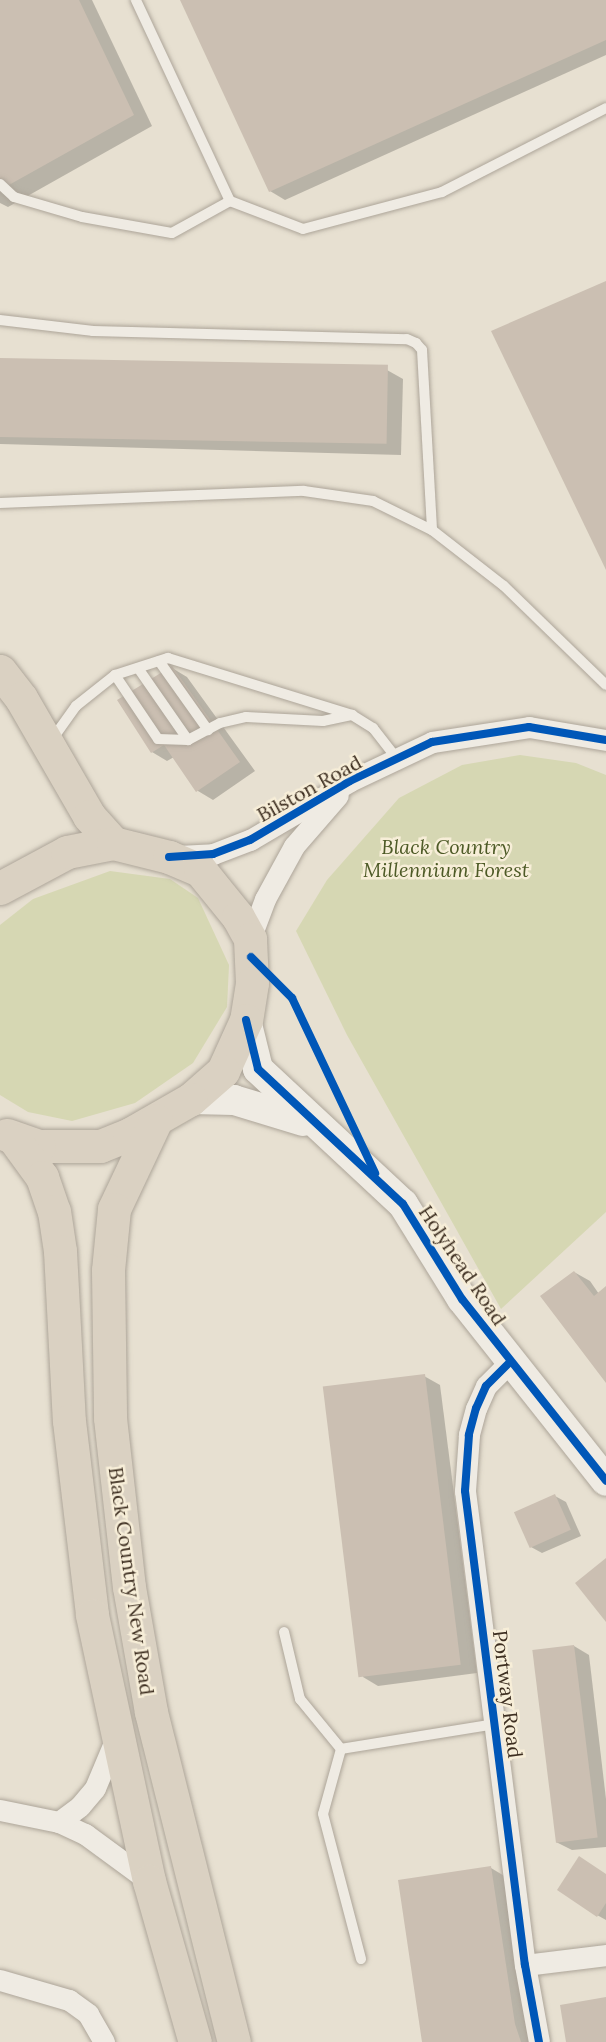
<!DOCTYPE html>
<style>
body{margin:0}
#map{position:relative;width:606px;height:2042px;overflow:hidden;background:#e7e0d1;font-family:Lora,serif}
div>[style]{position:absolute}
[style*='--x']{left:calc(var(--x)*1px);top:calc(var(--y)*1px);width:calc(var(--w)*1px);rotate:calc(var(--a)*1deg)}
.green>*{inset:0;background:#d6d7b3}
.shadow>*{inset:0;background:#0003}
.building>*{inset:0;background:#cbbfb2;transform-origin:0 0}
.roads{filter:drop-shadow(0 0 2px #ada599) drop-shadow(0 0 2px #ada599)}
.lane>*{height:10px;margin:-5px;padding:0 5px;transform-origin:5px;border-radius:5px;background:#efebe3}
.street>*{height:21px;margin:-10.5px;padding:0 10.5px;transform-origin:10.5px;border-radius:10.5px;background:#efebe3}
.secondary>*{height:30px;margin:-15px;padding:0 15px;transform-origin:15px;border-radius:15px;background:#efebe3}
.highway>*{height:33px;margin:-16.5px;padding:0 16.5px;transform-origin:16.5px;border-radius:16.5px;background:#dad1c2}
.cycleway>*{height:8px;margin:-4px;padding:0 4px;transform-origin:4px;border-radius:4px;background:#0057b8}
span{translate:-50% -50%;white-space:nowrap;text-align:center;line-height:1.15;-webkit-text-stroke:5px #f7eed8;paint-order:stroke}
.street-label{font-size:20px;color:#3d2e20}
.park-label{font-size:20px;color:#4d5a26;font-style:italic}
</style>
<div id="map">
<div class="green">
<i style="clip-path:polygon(520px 755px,576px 763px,606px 775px,606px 1212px,501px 1309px,347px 1035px,296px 931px,327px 880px,399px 798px,462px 765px)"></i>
<i style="clip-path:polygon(110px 871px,170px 879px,198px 898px,229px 965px,227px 1007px,193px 1063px,135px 1103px,72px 1121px,28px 1112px,0 1095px,0 925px,33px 899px)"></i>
</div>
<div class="shadow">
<i style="clip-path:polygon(0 0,92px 0,152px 126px,8px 207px,0 203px)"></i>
<i style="clip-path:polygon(181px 0,606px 0,606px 55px,285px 200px,270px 191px)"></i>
<i style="clip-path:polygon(0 360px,387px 370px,403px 379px,401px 455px,0 444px)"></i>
<i style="clip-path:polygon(172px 668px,187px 677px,255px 771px,213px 800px,198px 791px,174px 757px,167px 761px,152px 752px)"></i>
<i style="clip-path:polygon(574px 1272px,590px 1281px,599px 1294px,606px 1288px,606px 1380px)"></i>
<i style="clip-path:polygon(424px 1376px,440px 1385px,477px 1673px,378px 1686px,363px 1677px)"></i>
<i style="clip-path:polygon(555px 1496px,566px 1502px,581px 1536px,542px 1553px,531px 1547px)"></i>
<i style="clip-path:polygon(574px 1646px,589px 1655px,606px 1799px,606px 1847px,572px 1850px,556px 1842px)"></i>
<i style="clip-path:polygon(491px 1868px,506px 1877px,532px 2042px,423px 2042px)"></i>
<i style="clip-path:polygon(606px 1875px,606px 1920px,597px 1915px)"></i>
</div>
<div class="building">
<i style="clip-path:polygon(0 0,79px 0,134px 115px,0 190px)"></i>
<i style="clip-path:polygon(180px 0,606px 0,606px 40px,269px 192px)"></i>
<i style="clip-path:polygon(606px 281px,606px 570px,491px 331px)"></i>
<i style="left:0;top:358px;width:388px;height:79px;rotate:1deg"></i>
<i style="clip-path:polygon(172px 666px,240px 762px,196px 792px,164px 745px,151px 753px,117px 700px)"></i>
<i style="clip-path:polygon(574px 1271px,594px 1296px,606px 1286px,606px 1383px,540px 1296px)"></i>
<i style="left:425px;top:1374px;width:293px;height:103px;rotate:83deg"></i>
<i style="left:555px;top:1494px;width:39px;height:45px;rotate:66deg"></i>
<i style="clip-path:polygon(606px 1558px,606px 1622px,575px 1583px)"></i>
<i style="left:574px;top:1645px;width:194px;height:42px;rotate:83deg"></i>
<i style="clip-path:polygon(579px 1856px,606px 1874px,606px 1903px,597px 1917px,557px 1890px)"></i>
<i style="clip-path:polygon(491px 1866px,515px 2024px,521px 2042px,422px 2042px,398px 1880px)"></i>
<i style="clip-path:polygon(606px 1997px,606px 2042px,566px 2042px,560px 2005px)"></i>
</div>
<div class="roads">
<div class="lane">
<i style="--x:0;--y:184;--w:19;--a:43"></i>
<i style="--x:14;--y:197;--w:71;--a:16.4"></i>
<i style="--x:82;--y:217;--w:91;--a:10.1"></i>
<i style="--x:172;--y:233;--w:66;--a:-28.9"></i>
<i style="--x:230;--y:201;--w:222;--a:-115.1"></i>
<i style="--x:230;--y:201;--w:78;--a:21"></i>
<i style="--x:303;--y:229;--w:144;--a:-14.9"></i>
<i style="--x:442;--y:192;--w:184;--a:-27.1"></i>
<i style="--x:0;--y:320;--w:94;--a:6.7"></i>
<i style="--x:93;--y:331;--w:314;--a:1.5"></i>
<i style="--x:407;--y:339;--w:10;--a:24"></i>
<i style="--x:416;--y:343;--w:9;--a:49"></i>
<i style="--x:422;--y:350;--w:180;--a:86.8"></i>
<i style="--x:0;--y:503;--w:304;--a:-2.3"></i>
<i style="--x:304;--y:491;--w:70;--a:8.2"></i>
<i style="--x:373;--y:501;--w:66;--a:26.2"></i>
<i style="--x:432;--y:530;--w:91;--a:37.9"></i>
<i style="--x:504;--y:586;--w:142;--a:44.1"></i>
<i style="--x:159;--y:661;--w:85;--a:54.6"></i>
<i style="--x:138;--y:668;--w:88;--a:55.2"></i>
<i style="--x:115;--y:675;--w:77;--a:56.1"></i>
<i style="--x:158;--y:739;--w:30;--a:2"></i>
<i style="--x:188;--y:740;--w:36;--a:-28"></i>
<i style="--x:220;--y:723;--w:27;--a:-13"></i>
<i style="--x:246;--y:717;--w:77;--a:3"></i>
<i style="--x:323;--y:721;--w:30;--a:-12"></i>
<i style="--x:51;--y:741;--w:43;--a:-54.5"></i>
<i style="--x:76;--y:706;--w:50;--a:-38.5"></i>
<i style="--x:115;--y:675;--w:56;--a:-17.8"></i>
<i style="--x:168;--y:658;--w:193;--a:17.2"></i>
<i style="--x:352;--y:715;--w:25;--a:32"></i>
<i style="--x:373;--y:728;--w:39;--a:52"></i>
<i style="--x:284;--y:1632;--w:69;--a:76.6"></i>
<i style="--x:300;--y:1699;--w:65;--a:50.6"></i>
<i style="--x:341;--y:1749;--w:156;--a:-9.2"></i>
<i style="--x:341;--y:1749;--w:67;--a:105.5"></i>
<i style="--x:323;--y:1814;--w:150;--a:75.3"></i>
</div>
<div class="street">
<i style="--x:178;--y:856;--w:35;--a:-3"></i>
<i style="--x:213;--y:854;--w:40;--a:-21"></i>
<i style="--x:250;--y:840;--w:116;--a:-30.5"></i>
<i style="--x:350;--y:781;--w:91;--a:-25.4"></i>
<i style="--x:432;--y:742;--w:98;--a:-8.8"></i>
<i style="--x:529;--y:727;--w:78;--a:9.6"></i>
<i style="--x:250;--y:939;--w:43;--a:-69.4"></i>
<i style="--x:265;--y:899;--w:60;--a:-61.3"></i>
<i style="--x:294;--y:846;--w:67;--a:-49.2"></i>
<i style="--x:510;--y:1362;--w:34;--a:135"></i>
<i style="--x:486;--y:1386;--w:24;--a:114"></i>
<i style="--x:476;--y:1408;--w:28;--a:105"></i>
<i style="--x:469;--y:1435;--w:56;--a:94.1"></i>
<i style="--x:465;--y:1491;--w:478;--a:82.8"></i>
<i style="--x:525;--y:1965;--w:78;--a:79.7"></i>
<i style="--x:0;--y:1810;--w:60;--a:11.5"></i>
<i style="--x:59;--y:1822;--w:29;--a:25"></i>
<i style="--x:85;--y:1834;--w:79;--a:36.3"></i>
<i style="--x:59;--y:1822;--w:26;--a:-37"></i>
<i style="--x:80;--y:1806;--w:23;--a:-50"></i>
<i style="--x:95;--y:1788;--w:54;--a:-67.2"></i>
<i style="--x:525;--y:1965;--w:82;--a:-7"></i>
<i style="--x:0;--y:1980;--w:72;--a:16.2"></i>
<i style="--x:69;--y:2000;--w:24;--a:36"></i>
<i style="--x:88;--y:2014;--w:32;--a:60"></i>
</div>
<div class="secondary">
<i style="--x:246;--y:1020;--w:50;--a:76.2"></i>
<i style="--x:258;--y:1069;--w:198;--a:43"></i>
<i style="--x:403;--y:1204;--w:112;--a:58.2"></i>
<i style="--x:462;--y:1299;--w:232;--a:51.6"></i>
<i style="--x:191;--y:1099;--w:43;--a:1.3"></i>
<i style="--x:234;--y:1100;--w:72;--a:16.9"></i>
</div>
<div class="highway">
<i style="--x:0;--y:671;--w:34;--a:52"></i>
<i style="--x:21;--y:698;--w:136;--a:60"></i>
<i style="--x:89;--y:816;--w:36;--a:48"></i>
<i style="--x:0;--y:888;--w:76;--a:-28.2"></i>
<i style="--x:67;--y:852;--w:47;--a:-11.1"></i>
<i style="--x:113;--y:843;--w:58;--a:14"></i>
<i style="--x:169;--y:857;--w:34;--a:23"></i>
<i style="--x:200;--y:870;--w:60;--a:51"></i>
<i style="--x:238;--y:917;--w:25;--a:61"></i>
<i style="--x:250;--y:939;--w:44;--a:87.4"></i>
<i style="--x:252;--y:983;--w:37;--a:99"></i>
<i style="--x:246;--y:1020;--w:56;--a:114.3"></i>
<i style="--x:223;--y:1071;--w:43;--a:138.8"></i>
<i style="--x:191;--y:1099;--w:70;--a:150.2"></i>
<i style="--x:130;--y:1134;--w:32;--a:158"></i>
<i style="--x:100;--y:1146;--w:61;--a:180"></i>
<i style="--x:39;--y:1146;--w:34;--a:-161"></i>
<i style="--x:156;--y:1120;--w:98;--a:115.3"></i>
<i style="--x:114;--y:1209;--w:61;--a:95.6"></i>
<i style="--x:108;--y:1270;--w:148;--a:89.2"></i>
<i style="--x:110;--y:1418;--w:170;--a:83.6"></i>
<i style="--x:129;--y:1587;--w:127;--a:80"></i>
<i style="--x:151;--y:1712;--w:340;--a:75.9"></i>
<i style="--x:15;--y:1140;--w:46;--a:53.9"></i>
<i style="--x:42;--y:1177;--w:36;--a:71"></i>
<i style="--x:54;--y:1211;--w:40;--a:81.5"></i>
<i style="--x:60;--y:1251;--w:170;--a:87"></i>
<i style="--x:69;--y:1421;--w:195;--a:83.2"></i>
<i style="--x:92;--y:1615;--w:272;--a:77.9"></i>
<i style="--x:149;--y:1881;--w:167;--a:74.1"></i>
</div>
</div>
<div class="cycleway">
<i style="--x:169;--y:857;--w:44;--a:-3.9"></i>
<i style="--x:213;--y:854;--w:40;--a:-21"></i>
<i style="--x:250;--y:840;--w:116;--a:-30.5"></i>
<i style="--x:350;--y:781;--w:91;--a:-25.4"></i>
<i style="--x:432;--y:742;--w:98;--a:-8.8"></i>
<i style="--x:529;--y:727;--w:78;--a:9.6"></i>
<i style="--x:251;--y:957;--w:58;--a:45"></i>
<i style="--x:292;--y:998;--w:194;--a:64.6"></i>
<i style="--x:246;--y:1020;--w:50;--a:76.2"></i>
<i style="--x:258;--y:1069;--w:198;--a:43"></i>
<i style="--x:403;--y:1204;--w:112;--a:58.2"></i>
<i style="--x:462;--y:1299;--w:232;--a:51.6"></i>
<i style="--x:510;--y:1362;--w:34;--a:135"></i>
<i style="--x:486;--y:1386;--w:24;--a:114"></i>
<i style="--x:476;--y:1408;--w:28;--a:105"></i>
<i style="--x:469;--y:1435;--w:56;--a:94.1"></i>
<i style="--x:465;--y:1491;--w:478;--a:82.8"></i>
<i style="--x:525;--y:1965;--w:78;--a:79.7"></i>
</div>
<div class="street-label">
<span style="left:309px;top:788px;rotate:-29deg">Bilston Road</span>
<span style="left:463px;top:1265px;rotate:56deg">Holyhead Road</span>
<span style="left:132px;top:1581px;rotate:82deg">Black Country New Road</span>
<span style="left:508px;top:1694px;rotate:83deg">Portway Road</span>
</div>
<div class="park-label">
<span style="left:446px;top:858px">Black Country<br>Millennium Forest</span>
</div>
</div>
